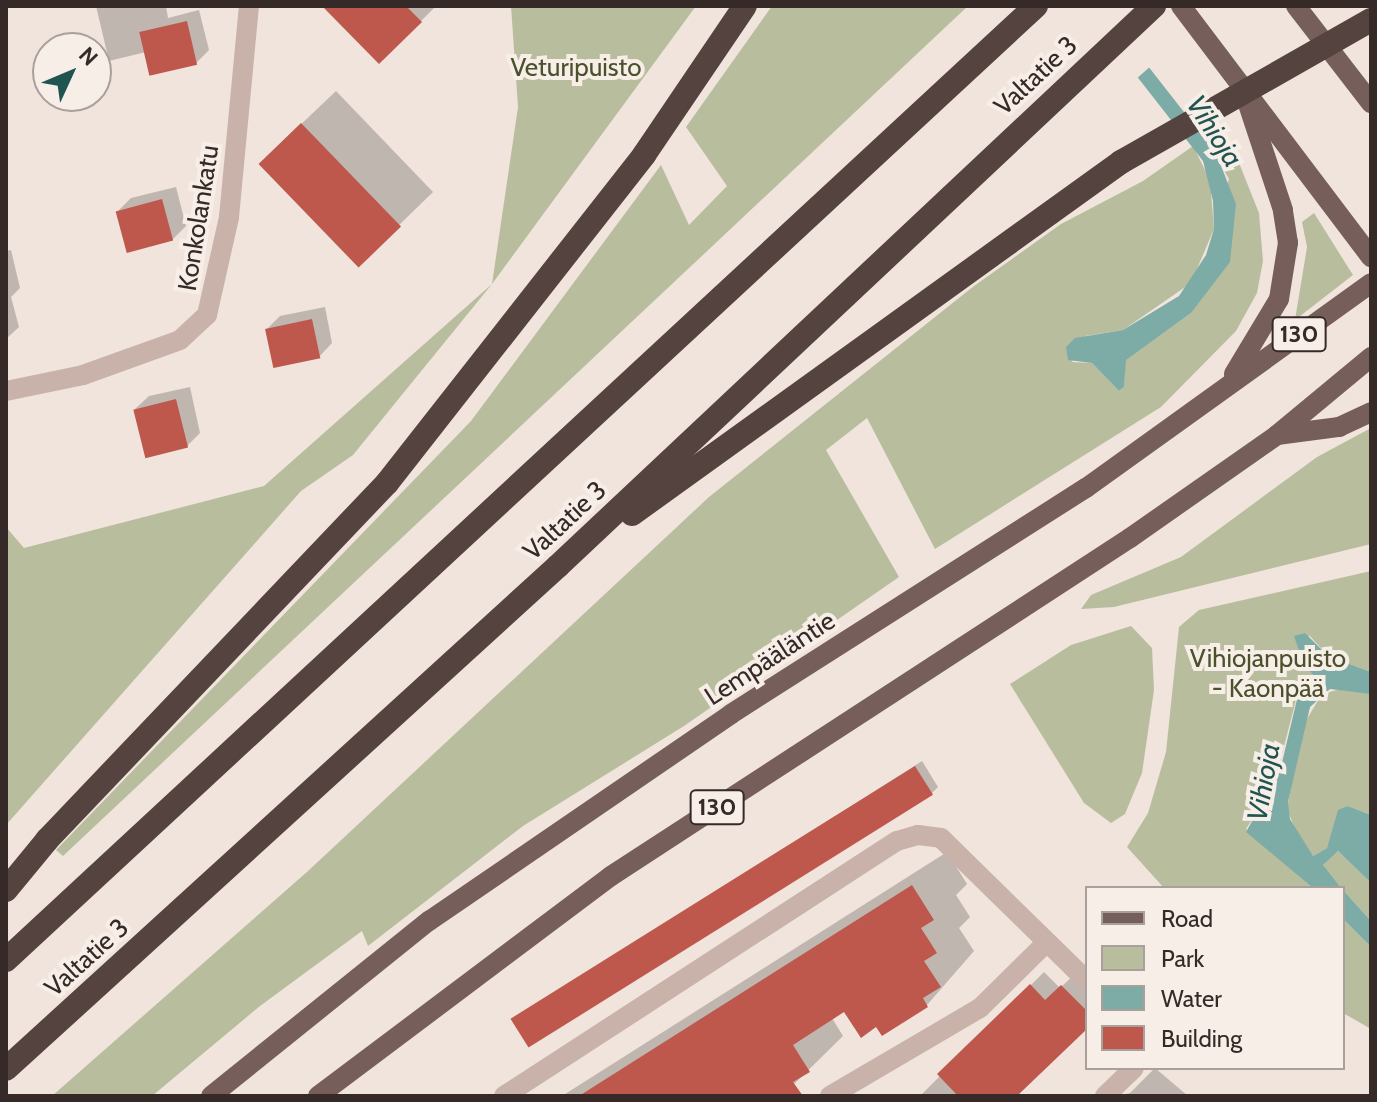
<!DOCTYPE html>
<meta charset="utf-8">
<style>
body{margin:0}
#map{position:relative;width:1377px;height:1102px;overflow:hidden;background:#f0e4dc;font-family:Cabin,sans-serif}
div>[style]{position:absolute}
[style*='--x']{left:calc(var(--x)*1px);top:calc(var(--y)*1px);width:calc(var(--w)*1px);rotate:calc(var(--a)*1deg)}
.green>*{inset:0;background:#b8be9d}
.water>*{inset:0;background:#7daca7}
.pier>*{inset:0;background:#f0e4dc}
.shadow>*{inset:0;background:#0003}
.building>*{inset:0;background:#be574c;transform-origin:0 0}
.service>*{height:20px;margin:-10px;padding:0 10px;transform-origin:10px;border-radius:10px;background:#c8b2a9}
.minor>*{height:20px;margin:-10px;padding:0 10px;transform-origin:10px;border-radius:10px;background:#c8b2a9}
.primary>*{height:20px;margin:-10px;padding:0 10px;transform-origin:10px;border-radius:10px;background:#765f5a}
.motorway>*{height:24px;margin:-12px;padding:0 12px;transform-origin:12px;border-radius:12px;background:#554340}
.motorway-bridge>*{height:24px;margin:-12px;padding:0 12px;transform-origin:12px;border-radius:12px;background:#554340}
span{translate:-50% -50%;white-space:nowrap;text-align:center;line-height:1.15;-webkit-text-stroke:8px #f8eee8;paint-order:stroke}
.shield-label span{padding:2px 6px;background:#f8eee8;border:2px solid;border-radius:6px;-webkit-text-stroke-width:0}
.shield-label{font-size:24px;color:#352a28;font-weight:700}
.park-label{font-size:26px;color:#4a522d}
.street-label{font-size:26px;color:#352a28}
.water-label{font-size:28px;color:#205450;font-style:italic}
.frame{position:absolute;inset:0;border:8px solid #352a28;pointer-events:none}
.legend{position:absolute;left:1085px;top:886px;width:260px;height:184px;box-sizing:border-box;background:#f8eee8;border:2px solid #aaa09b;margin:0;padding:10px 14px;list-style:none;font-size:24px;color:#352a28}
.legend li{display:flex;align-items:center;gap:16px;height:40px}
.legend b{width:40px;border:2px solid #aaa09b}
.north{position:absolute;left:32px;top:32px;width:80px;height:80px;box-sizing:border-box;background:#f8eee8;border:2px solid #aaa09b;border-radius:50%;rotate:46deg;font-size:22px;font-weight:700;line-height:32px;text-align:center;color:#352a28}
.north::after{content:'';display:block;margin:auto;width:28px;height:36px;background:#205450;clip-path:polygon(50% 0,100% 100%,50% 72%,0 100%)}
</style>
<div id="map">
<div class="green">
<i style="clip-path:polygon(511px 6px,696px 6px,492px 284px,353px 455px,301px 491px,6px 825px,6px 527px,24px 548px,264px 486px,492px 284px,518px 107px)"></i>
<i style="clip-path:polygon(772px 6px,968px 6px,63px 856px,56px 850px,471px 421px,661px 165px,689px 225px,727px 186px,686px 127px)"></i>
<i style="clip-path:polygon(1219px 133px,1239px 163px,1259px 213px,1263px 261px,1257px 293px,1236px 331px,1161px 407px,935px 549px,867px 418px,826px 450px,899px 577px,684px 726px,523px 826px,368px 946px,362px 931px,260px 1006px,152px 1096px,52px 1096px,308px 871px,709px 497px,974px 286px,1061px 224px,1143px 181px,1193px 146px,1210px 180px,1214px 229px,1191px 283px,1123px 330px,1085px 336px,1072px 362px,1092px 363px,1119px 391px,1124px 387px,1125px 360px,1191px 313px,1229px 179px,1206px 140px)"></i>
<i style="clip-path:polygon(1314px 213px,1353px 275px,1295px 320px,1307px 247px,1302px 222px)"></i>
<i style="clip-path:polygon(1371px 428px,1371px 544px,1114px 607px,1081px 609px,1091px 595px,1181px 557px,1317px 457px)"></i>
<i style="clip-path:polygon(1371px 571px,1371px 672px,1328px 656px,1309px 635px,1308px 669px,1314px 676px,1296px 700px,1274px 785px,1246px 829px,1313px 888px,1164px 888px,1127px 847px,1148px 813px,1166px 752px,1179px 627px,1199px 610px)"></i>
<i style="clip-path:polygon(1131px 626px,1152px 648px,1154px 690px,1142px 773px,1125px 814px,1111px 823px,1084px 803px,1010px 684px,1071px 645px)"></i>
<i style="clip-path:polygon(1348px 687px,1371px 694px,1371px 815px,1348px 806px,1327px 848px,1313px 856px,1302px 846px,1287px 809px,1302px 727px,1322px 694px)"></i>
<i style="clip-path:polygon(1338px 851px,1371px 883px,1371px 921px,1324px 869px,1323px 863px)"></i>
<i style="clip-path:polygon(1343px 919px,1371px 947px,1371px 1029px,1343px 1013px)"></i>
</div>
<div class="water">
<i style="clip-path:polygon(1101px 6px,1216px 153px,1236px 204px,1230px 262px,1191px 313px,1126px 360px,1124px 387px,1119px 391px,1092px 363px,1068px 360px,1066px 347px,1075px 338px,1123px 330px,1179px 296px,1206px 255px,1214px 229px,1213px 201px,1203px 161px,1121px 56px)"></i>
<i style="clip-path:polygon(1305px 633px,1328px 656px,1371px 672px,1371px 694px,1330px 689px,1310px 707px,1288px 802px,1290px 819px,1313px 856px,1327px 848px,1338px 810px,1348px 806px,1371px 815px,1371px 883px,1338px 851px,1323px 865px,1341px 888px,1313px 888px,1246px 832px,1280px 771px,1298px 695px,1314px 676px,1304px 665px,1294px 636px)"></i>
<i style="clip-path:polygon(1343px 890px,1371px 921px,1371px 947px,1343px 919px)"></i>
</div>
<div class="pier">
<i style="clip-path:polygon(1075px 6px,1106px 6px,1152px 65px,1135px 80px)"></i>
</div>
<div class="shadow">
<i style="clip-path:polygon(96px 6px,166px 6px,168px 18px,199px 10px,209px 50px,196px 63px,146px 52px,109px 61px)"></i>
<i style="clip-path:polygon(325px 6px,436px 6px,421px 21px)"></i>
<i style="clip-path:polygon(336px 91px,433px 192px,358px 265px,295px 130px)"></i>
<i style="clip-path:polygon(176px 187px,186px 226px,172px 240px,118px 211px,131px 198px)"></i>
<i style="clip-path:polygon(11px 250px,20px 288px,11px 297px,19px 327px,6px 339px,6px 251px)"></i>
<i style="clip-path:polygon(325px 307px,332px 343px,319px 357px,267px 329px,280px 316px)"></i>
<i style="clip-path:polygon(190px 387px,200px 433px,187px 446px,135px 409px,149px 396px)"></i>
<i style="clip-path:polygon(922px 761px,938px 787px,932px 793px,515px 1021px)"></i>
<i style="clip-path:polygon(947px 852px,967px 884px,956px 895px,970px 917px,959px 928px,974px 951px,927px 1005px,877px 1025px,845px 1010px,832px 1018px,843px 1036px,782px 1096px,562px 1096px)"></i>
<i style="clip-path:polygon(1044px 972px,1060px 988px,1076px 973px,1087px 985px,1087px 1026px,1014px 1096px,920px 1096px)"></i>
<i style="clip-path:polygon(1155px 1068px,1188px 1096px,1117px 1096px,1130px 1093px)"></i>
</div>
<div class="building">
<i style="clip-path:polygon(322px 6px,406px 6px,422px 22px,379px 64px)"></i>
<i style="left:187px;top:21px;width:45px;height:49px;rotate:77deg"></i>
<i style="left:301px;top:123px;width:144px;height:59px;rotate:46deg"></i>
<i style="left:162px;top:199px;width:43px;height:48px;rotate:75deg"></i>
<i style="left:312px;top:319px;width:40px;height:48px;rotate:78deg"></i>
<i style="left:176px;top:399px;width:50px;height:44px;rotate:76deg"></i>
<i style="left:915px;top:766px;width:34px;height:477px;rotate:58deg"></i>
<i style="clip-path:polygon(912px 885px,934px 920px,921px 928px,937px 953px,924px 961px,941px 987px,923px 998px,928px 1007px,882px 1036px,876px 1027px,861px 1038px,844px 1012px,793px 1045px,810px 1072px,793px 1082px,803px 1096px,579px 1096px)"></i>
<i style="clip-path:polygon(1030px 984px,1045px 1000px,1061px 985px,1087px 1011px,1087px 1029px,1017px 1096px,958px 1096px,937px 1074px)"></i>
</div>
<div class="service">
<i style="--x:504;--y:1096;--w:468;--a:-33"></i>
<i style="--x:897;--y:841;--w:22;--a:-16"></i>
<i style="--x:918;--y:835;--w:23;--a:7"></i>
<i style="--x:941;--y:838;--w:204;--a:44.4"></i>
<i style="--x:830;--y:1096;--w:174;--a:-30.4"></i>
<i style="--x:980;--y:1008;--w:94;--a:-44.6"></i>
<i style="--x:1105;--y:1096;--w:40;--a:-44"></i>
</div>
<div class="minor">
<i style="--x:6;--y:391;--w:79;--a:-11.7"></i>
<i style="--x:83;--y:375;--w:103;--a:-19.8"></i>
<i style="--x:180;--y:340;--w:37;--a:-43"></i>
<i style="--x:207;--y:315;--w:100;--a:-77.3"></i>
<i style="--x:229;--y:217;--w:212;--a:-84.6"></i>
</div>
<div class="primary">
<i style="--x:1181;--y:6;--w:315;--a:52.9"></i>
<i style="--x:1296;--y:6;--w:123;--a:52.3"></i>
<i style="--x:1234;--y:374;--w:87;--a:-59"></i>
<i style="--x:1279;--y:299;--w:57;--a:-80.9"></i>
<i style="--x:1288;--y:243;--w:33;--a:-99"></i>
<i style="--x:1283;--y:210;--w:131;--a:-108.3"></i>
<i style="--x:1277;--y:435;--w:63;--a:-7.4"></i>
<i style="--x:1339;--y:427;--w:35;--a:-25"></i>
<i style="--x:211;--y:1096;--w:280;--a:-38.8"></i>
<i style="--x:429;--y:921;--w:366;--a:-34.4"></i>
<i style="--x:731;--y:714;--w:421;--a:-32.5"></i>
<i style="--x:1086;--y:488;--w:351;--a:-35.7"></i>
<i style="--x:318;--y:1096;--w:366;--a:-36.9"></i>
<i style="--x:611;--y:876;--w:619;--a:-33.07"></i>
<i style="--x:1130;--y:538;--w:179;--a:-35"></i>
<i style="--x:1277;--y:435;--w:122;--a:-39.7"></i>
</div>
<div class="motorway">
<i style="--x:632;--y:514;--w:603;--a:-35.75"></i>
<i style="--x:6;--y:890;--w:65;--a:-50.6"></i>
<i style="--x:47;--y:840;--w:493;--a:-46.4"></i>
<i style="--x:387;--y:483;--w:417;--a:-51.9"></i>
<i style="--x:644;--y:155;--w:180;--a:-55.9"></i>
<i style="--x:6;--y:960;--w:1404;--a:-42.81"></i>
<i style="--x:6;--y:1069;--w:747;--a:-42.34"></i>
<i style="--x:558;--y:566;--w:818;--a:-43.22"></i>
</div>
<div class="motorway-bridge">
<i style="--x:1121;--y:162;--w:288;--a:-29.6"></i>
</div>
<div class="shield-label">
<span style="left:1299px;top:334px">130</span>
<span style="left:717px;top:807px">130</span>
</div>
<div class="park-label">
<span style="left:576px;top:68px">Veturipuisto</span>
<span style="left:1268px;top:674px">Vihiojanpuisto<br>- Kaonpää</span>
</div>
<div class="street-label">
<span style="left:1036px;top:76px;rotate:-43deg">Valtatie 3</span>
<span style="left:199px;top:218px;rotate:-81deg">Konkolankatu</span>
<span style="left:565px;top:521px;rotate:-43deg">Valtatie 3</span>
<span style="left:770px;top:659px;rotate:-33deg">Lempääläntie</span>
<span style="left:87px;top:958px;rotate:-42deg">Valtatie 3</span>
</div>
<div class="water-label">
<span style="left:1215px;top:131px;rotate:57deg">Vihioja</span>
<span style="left:1263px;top:782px;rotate:-80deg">Vihioja</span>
</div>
<div class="frame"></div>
<ul class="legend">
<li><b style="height:10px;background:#765f5a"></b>Road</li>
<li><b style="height:22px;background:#b8be9d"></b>Park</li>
<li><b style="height:22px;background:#7daca7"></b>Water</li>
<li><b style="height:22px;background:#be574c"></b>Building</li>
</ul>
<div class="north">N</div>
</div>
